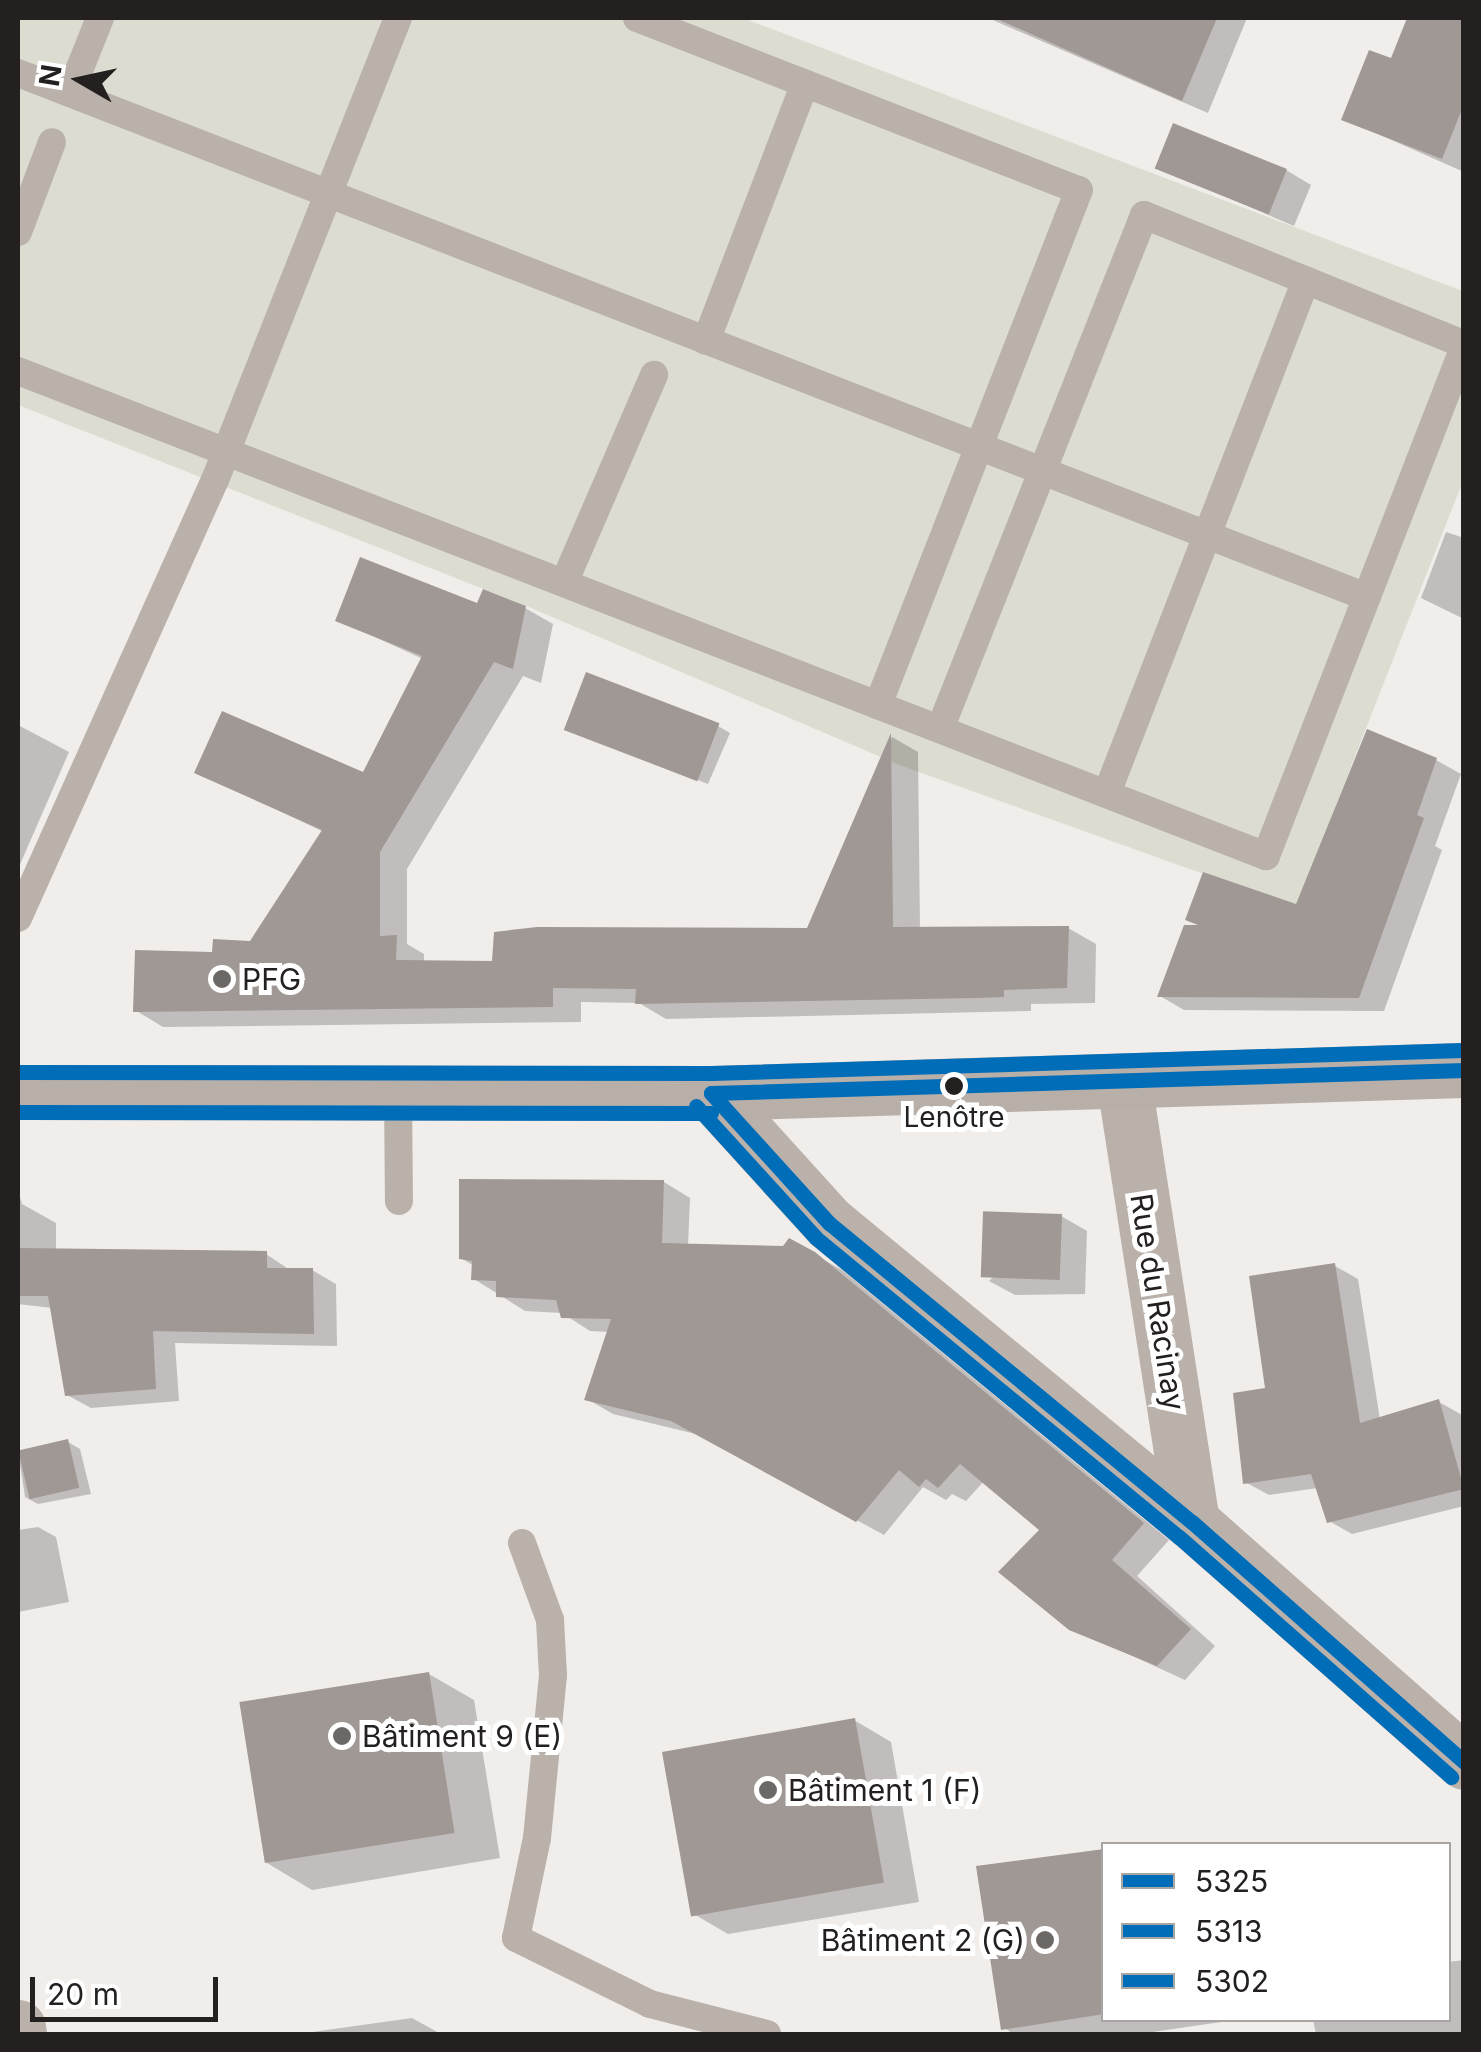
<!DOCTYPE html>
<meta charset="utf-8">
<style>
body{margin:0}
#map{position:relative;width:1481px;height:2052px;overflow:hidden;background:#f0edeb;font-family:Inter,sans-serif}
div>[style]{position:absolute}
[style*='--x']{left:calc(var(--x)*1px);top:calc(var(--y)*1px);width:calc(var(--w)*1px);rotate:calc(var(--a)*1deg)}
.green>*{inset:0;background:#dcddd0}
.shadow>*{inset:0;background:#0003}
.building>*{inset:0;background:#9f9894;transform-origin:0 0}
.service>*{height:28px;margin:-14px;padding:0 14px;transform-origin:14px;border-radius:14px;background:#b9b1aa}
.minor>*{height:55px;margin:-27.5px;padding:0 27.5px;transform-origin:27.5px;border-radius:27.5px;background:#b9b1aa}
.secondary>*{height:55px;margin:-27.5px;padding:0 27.5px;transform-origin:27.5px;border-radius:27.5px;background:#b8afa9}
.bus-1>*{height:15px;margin:-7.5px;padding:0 7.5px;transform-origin:7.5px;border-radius:7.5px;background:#006db8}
.bus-2>*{height:15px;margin:-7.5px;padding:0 7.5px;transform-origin:7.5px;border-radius:7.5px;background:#006db8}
.bus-3>*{height:15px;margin:-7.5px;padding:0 7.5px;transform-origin:7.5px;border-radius:7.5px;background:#006db8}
.dots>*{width:28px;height:28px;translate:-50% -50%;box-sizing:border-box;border:5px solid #fff;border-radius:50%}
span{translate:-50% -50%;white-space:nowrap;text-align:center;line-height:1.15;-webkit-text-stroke:10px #fff;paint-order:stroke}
.bus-label{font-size:28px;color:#23201f}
.poi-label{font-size:30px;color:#23201f}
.left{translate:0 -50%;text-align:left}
.right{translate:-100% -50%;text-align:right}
.street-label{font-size:30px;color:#23201f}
.frame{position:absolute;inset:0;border:20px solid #23201f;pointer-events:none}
.legend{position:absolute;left:1101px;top:1842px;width:350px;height:180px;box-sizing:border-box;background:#fff;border:2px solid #a7a6a5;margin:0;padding:12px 18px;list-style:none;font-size:30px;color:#23201f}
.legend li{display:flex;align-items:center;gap:20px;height:50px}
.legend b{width:50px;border:2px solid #a7a6a5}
.north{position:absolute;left:30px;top:30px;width:100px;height:100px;-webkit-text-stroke:8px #fff;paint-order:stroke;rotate:279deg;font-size:28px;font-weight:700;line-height:40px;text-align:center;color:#23201f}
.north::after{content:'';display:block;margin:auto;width:35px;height:45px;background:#23201f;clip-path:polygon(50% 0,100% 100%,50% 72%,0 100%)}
.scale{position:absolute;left:30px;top:1977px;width:188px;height:45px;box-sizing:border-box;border:5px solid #23201f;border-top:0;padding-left:12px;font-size:30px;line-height:35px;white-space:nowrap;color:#23201f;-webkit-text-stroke:8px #fff;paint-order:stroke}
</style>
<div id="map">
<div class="green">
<i style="clip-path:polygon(18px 18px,743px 18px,1463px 291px,1463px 481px,1296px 907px,902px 766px,524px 605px,18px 405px)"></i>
</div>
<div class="shadow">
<i style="clip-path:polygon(988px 18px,1247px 18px,1208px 113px)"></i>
<i style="clip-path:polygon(1410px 18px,1464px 18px,1464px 172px,1344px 119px,1392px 62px)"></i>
<i style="clip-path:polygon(1157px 167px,1286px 170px,1311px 185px,1294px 226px)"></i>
<i style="clip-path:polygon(1446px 532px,1464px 538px,1464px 619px,1421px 598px)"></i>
<i style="clip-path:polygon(478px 606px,525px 608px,553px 624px,541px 683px,523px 676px,407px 869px,407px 944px,424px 954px,424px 963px,495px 964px,809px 930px,892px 737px,918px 752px,920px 930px,1068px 928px,1096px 944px,1095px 1003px,1031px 1004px,1031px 1011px,666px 1019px,639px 1003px,581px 1002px,581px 1022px,163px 1027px,135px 1010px,214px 954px,251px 943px,324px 832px,197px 772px,364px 775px,423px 659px,338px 620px)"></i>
<i style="clip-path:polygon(18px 725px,69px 752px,18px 869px)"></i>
<i style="clip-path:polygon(718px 726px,730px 733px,708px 784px,568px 729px)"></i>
<i style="clip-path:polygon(1436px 760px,1461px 774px,1435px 846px,1442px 850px,1384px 1011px,1184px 1010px,1160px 996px,1203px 927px,1298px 907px)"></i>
<i style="clip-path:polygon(664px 1182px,690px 1198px,688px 1246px,784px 1248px,790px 1241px,842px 1270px,1169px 1540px,1137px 1576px,1215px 1646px,1185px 1680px,1071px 1628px,1043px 1530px,984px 1481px,966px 1501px,952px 1494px,946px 1500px,923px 1487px,884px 1535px,700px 1435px,613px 1414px,587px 1399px,609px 1332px,590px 1331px,562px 1313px,525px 1311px,474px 1279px,474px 1266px,461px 1258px)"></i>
<i style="clip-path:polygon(18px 1190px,22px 1204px,56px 1223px,56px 1251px,266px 1254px,290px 1270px,312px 1270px,336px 1284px,337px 1346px,175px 1343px,179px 1401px,91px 1408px,67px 1395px,52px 1308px,18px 1304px)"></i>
<i style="clip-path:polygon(1061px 1216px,1087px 1231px,1085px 1294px,1015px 1295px,989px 1281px)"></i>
<i style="clip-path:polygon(1335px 1266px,1358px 1279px,1380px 1420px,1439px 1402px,1462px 1415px,1464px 1506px,1352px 1534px,1329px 1521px,1318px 1488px,1269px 1495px,1245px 1482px,1268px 1390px)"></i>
<i style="clip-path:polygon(68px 1442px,80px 1449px,91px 1494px,38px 1504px,25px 1497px,18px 1451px)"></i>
<i style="clip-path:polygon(38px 1527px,56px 1537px,69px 1602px,18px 1612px,18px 1530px)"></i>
<i style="clip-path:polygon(429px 1674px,474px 1700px,500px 1858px,312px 1890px,267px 1863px)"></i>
<i style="clip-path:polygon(854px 1720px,891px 1742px,919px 1902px,728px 1934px,692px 1913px)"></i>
<i style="clip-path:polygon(1104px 1851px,1104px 2020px,1228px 2021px,1139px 2034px,1014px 2034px,1004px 2028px)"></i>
<i style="clip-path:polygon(1464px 1960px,1464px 2034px,1316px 2034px,1313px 2020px,1448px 2020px,1448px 1962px)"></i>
<i style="clip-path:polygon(412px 2018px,441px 2034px,298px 2034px)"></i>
</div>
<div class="building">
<i style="clip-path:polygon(995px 18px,1217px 18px,1182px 101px)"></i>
<i style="clip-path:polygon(1407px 18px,1464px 18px,1464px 104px,1442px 159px,1341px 120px,1369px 50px,1391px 58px)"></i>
<i style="left:1173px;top:123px;width:123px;height:49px;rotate:22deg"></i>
<i style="clip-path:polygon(360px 557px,477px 603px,483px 589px,526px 606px,513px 669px,494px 662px,380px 852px,380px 936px,397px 935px,396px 960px,492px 961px,494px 932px,537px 927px,807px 928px,891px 733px,893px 927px,1069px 926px,1067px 988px,1004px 990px,1004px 997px,977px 998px,635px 1004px,636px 989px,553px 988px,553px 1007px,133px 1012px,135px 950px,212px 952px,213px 939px,250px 941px,322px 830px,194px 773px,222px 711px,363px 772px,422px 656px,335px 621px)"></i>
<i style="left:586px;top:672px;width:143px;height:62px;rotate:21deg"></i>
<i style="clip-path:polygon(1367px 729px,1437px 758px,1417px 815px,1424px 818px,1359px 998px,1157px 997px,1184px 925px,1198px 925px,1185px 920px,1203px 872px,1296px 904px)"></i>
<i style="clip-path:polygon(459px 1179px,664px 1180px,662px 1243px,783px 1246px,789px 1238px,815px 1252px,1144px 1523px,1112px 1560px,1191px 1629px,1157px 1666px,1069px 1630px,998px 1572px,1039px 1530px,960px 1464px,938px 1488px,926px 1479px,919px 1487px,899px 1470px,856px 1522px,671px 1421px,584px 1400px,611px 1319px,561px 1318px,556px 1300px,496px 1297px,496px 1281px,471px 1280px,472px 1261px,459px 1259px)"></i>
<i style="left:1062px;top:1214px;width:66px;height:79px;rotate:92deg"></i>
<i style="clip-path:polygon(18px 1248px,267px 1251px,267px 1268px,313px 1268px,314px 1334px,153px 1331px,156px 1389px,65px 1396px,48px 1296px,18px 1296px)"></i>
<i style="clip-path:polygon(1335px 1263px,1360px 1423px,1439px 1399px,1464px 1489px,1327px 1523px,1311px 1474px,1243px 1484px,1233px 1393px,1265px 1388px,1249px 1276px)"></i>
<i style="left:68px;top:1439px;width:50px;height:51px;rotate:77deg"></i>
<i style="left:429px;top:1672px;width:163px;height:192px;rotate:81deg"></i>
<i style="left:855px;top:1718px;width:167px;height:196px;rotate:80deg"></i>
<i style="clip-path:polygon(1104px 1849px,1104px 2014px,1001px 2030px,976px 1866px)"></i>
</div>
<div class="service">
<i style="--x:637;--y:18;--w:474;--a:21.3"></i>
<i style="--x:1079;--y:190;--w:553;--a:111.32"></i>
<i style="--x:18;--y:73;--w:1447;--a:21.23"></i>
<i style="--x:70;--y:93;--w:81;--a:-68.2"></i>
<i style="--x:18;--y:232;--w:96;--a:-69.3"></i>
<i style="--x:706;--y:341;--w:276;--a:-69"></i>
<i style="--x:18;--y:371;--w:1339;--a:21.24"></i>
<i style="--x:1266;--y:856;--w:546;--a:-68.74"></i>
<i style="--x:564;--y:583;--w:227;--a:-66.6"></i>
<i style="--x:940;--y:729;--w:553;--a:-68.35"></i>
<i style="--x:1144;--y:215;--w:345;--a:22"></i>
<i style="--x:1107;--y:793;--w:550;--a:-68.8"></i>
<i style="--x:18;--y:918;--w:480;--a:-65.8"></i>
<i style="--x:215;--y:480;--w:497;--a:-68.4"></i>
<i style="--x:398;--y:1092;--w:109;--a:89.5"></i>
<i style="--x:522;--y:1543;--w:82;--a:70"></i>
<i style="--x:550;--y:1620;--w:55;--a:86.9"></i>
<i style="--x:553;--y:1675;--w:164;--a:95.6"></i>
<i style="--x:537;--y:1838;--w:102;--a:101.9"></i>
<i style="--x:516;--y:1938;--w:149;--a:26.2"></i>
<i style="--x:650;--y:2004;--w:121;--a:14.4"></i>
</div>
<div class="minor">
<i style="--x:1124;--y:1083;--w:444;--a:81.2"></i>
<i style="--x:711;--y:1093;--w:176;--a:47.8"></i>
<i style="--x:829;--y:1223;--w:470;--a:39.5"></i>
<i style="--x:1192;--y:1522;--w:363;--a:41.4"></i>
<i style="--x:18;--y:2027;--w:7;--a:82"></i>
</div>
<div class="secondary">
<i style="--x:18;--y:1092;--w:693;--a:0.08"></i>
<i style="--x:711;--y:1093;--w:753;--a:-1.75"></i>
</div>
<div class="bus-1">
<i style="--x:711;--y:1093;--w:176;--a:47.8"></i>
<i style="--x:829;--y:1223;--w:470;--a:39.5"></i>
<i style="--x:1192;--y:1522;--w:363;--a:41.4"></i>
<i style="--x:711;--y:1093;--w:753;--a:-1.75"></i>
</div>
<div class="bus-2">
<i style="--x:696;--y:1106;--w:178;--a:47.7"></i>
<i style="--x:816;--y:1238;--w:470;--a:39.5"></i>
<i style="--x:1179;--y:1537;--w:363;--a:41.4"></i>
<i style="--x:18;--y:1112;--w:693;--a:0.08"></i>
</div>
<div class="bus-3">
<i style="--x:18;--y:1072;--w:693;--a:0.08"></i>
<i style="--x:711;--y:1073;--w:752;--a:-1.75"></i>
</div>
<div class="dots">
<i style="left:222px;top:979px;background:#6b6866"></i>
<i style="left:954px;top:1086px;background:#23201f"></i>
<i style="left:342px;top:1736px;background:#6b6866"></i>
<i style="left:768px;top:1790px;background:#6b6866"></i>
<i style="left:1045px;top:1940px;background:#6b6866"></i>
</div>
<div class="bus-label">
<span style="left:954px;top:1117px">Lenôtre</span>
</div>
<div class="poi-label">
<span class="left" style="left:242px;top:979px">PFG</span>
<span class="left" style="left:362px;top:1736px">Bâtiment 9 (E)</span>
<span class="left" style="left:788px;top:1790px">Bâtiment 1 (F)</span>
<span class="right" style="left:1025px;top:1940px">Bâtiment 2 (G)</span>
</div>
<div class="street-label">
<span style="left:1158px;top:1302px;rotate:81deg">Rue du Racinay</span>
</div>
<div class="frame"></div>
<ul class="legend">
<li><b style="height:12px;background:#006db8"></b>5325</li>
<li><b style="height:12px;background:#006db8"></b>5313</li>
<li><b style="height:12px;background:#006db8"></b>5302</li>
</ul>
<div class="north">N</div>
<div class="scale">20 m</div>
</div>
